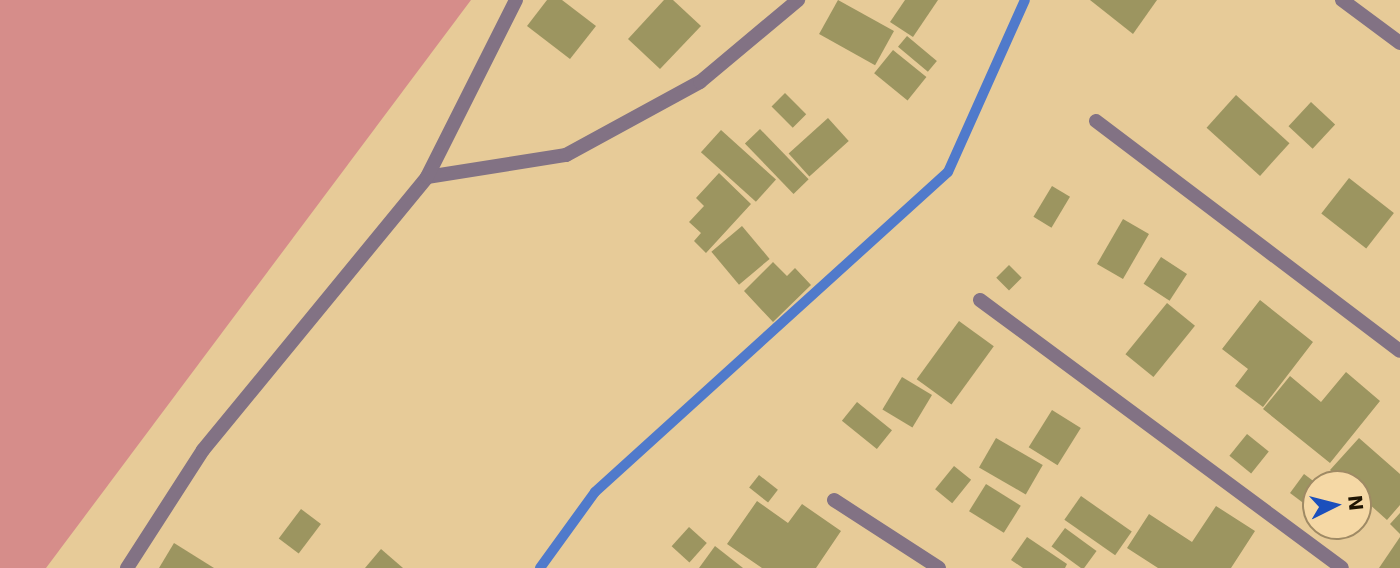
<!DOCTYPE html>
<style>
body{margin:0}
#map{position:relative;width:1400px;height:568px;overflow:hidden;background:#e7cb98;font-family:"DejaVu Sans",sans-serif}
div>[style]{position:absolute}
[style*='--x']{left:calc(var(--x)*1px);top:calc(var(--y)*1px);width:calc(var(--w)*1px);rotate:calc(var(--a)*1deg)}
.green>*{inset:0;background:#d68d8a}
.stream>*{height:10px;margin:-5px;padding:0 5px;transform-origin:5px;border-radius:5px;background:#507acb}
.building>*{inset:0;background:#9c9560;transform-origin:0 0}
.street>*{height:14px;margin:-7px;padding:0 7px;transform-origin:7px;border-radius:7px;background:#827284}
span{translate:-50% -50%;white-space:nowrap;text-align:center;line-height:1.15;-webkit-text-stroke:5px #f5d8a5;paint-order:stroke}
.north{position:absolute;left:1302px;top:470px;width:70px;height:70px;box-sizing:border-box;background:#f5d8a5;border:2px solid #9f8a64;border-radius:50%;rotate:84deg;font-size:19px;font-weight:700;line-height:28px;text-align:center;color:#1e1402}
.north::after{content:'';display:block;margin:auto;width:24px;height:32px;background:#1b4fbc;clip-path:polygon(50% 0,100% 100%,50% 72%,0 100%)}
</style>
<div id="map">
<div class="green">
<i style="clip-path:polygon(0 0,471px 0,46px 568px,0 568px)"></i>
</div>
<div class="stream">
<i style="--x:540;--y:568;--w:94;--a:-54.1"></i>
<i style="--x:595;--y:492;--w:476;--a:-42.2"></i>
<i style="--x:948;--y:172;--w:188;--a:-65.9"></i>
</div>
<div class="building">
<i style="clip-path:polygon(547px 0,562px 0,596px 26px,570px 59px,527px 26px)"></i>
<i style="clip-path:polygon(664px 0,673px 0,701px 26px,660px 69px,628px 39px)"></i>
<i style="left:838px;top:0;width:64px;height:39px;rotate:29deg"></i>
<i style="clip-path:polygon(905px 0,938px 0,913px 37px,890px 22px)"></i>
<i style="clip-path:polygon(1090px 0,1157px 0,1133px 34px)"></i>
<i style="left:907px;top:36px;width:39px;height:14px;rotate:40deg"></i>
<i style="left:893px;top:50px;width:43px;height:30px;rotate:39deg"></i>
<i style="left:785px;top:93px;width:30px;height:19px;rotate:45deg"></i>
<i style="left:1236px;top:95px;width:72px;height:44px;rotate:42deg"></i>
<i style="left:1311px;top:102px;width:33px;height:33px;rotate:43deg"></i>
<i style="left:828px;top:118px;width:31px;height:53px;rotate:48deg"></i>
<i style="left:760px;top:129px;width:70px;height:21px;rotate:46deg"></i>
<i style="left:721px;top:130px;width:74px;height:30px;rotate:42deg"></i>
<i style="clip-path:polygon(719px 173px,751px 204px,706px 253px,694px 241px,701px 233px,689px 222px,704px 206px,696px 198px)"></i>
<i style="left:1349px;top:178px;width:57px;height:45px;rotate:38deg"></i>
<i style="left:1052px;top:186px;width:21px;height:36px;rotate:31deg"></i>
<i style="left:1123px;top:219px;width:30px;height:52px;rotate:30deg"></i>
<i style="left:742px;top:226px;width:43px;height:40px;rotate:50deg"></i>
<i style="left:1161px;top:257px;width:31px;height:32px;rotate:33deg"></i>
<i style="clip-path:polygon(773px 262px,787px 276px,795px 268px,811px 285px,773px 322px,744px 291px)"></i>
<i style="left:1009px;top:265px;width:18px;height:18px;rotate:45deg"></i>
<i style="clip-path:polygon(1260px 300px,1313px 342px,1263px 407px,1235px 386px,1248px 369px,1222px 349px)"></i>
<i style="left:1167px;top:303px;width:36px;height:66px;rotate:39deg"></i>
<i style="left:959px;top:321px;width:43px;height:72px;rotate:36deg"></i>
<i style="clip-path:polygon(1346px 372px,1380px 401px,1330px 463px,1263px 409px,1290px 376px,1321px 402px)"></i>
<i style="left:902px;top:377px;width:35px;height:38px;rotate:31deg"></i>
<i style="left:857px;top:402px;width:45px;height:24px;rotate:39deg"></i>
<i style="left:1052px;top:410px;width:34px;height:44px;rotate:32deg"></i>
<i style="left:1247px;top:434px;width:28px;height:28px;rotate:39deg"></i>
<i style="left:996px;top:438px;width:54px;height:34px;rotate:30deg"></i>
<i style="clip-path:polygon(1359px 438px,1400px 474px,1400px 505px,1387px 520px,1358px 494px,1358px 484px,1346px 484px,1330px 470px)"></i>
<i style="left:954px;top:466px;width:22px;height:30px;rotate:39deg"></i>
<i style="clip-path:polygon(1304px 474px,1316px 483px,1306px 505px,1290px 493px)"></i>
<i style="left:759px;top:475px;width:24px;height:16px;rotate:38deg"></i>
<i style="left:986px;top:484px;width:41px;height:32px;rotate:32deg"></i>
<i style="left:1081px;top:496px;width:62px;height:29px;rotate:35deg"></i>
<i style="clip-path:polygon(757px 501px,788px 523px,802px 504px,841px 531px,816px 568px,762px 568px,727px 544px)"></i>
<i style="clip-path:polygon(1216px 506px,1255px 531px,1231px 568px,1158px 568px,1127px 548px,1149px 514px,1192px 542px)"></i>
<i style="left:301px;top:509px;width:25px;height:37px;rotate:37deg"></i>
<i style="clip-path:polygon(1400px 513px,1400px 534px,1390px 524px)"></i>
<i style="left:689px;top:527px;width:24px;height:26px;rotate:42deg"></i>
<i style="left:1065px;top:528px;width:39px;height:23px;rotate:36deg"></i>
<i style="clip-path:polygon(1027px 537px,1067px 564px,1065px 568px,1023px 568px,1011px 560px)"></i>
<i style="clip-path:polygon(1400px 537px,1400px 568px,1379px 568px)"></i>
<i style="clip-path:polygon(174px 543px,214px 568px,159px 568px)"></i>
<i style="clip-path:polygon(715px 546px,743px 568px,699px 568px)"></i>
<i style="clip-path:polygon(381px 549px,403px 568px,365px 568px)"></i>
</div>
<div class="street">
<i style="--x:1342;--y:0;--w:72;--a:36.6"></i>
<i style="--x:1096;--y:121;--w:381;--a:37.1"></i>
<i style="--x:427;--y:177;--w:141;--a:-9"></i>
<i style="--x:566;--y:155;--w:153;--a:-28.6"></i>
<i style="--x:700;--y:82;--w:128;--a:-39.9"></i>
<i style="--x:980;--y:300;--w:450;--a:36.5"></i>
<i style="--x:834;--y:500;--w:125;--a:32.9"></i>
<i style="--x:127;--y:568;--w:140;--a:-57.2"></i>
<i style="--x:203;--y:450;--w:353;--a:-50.6"></i>
<i style="--x:427;--y:177;--w:198;--a:-63.3"></i>
</div>
<div class="north">N</div>
</div>
